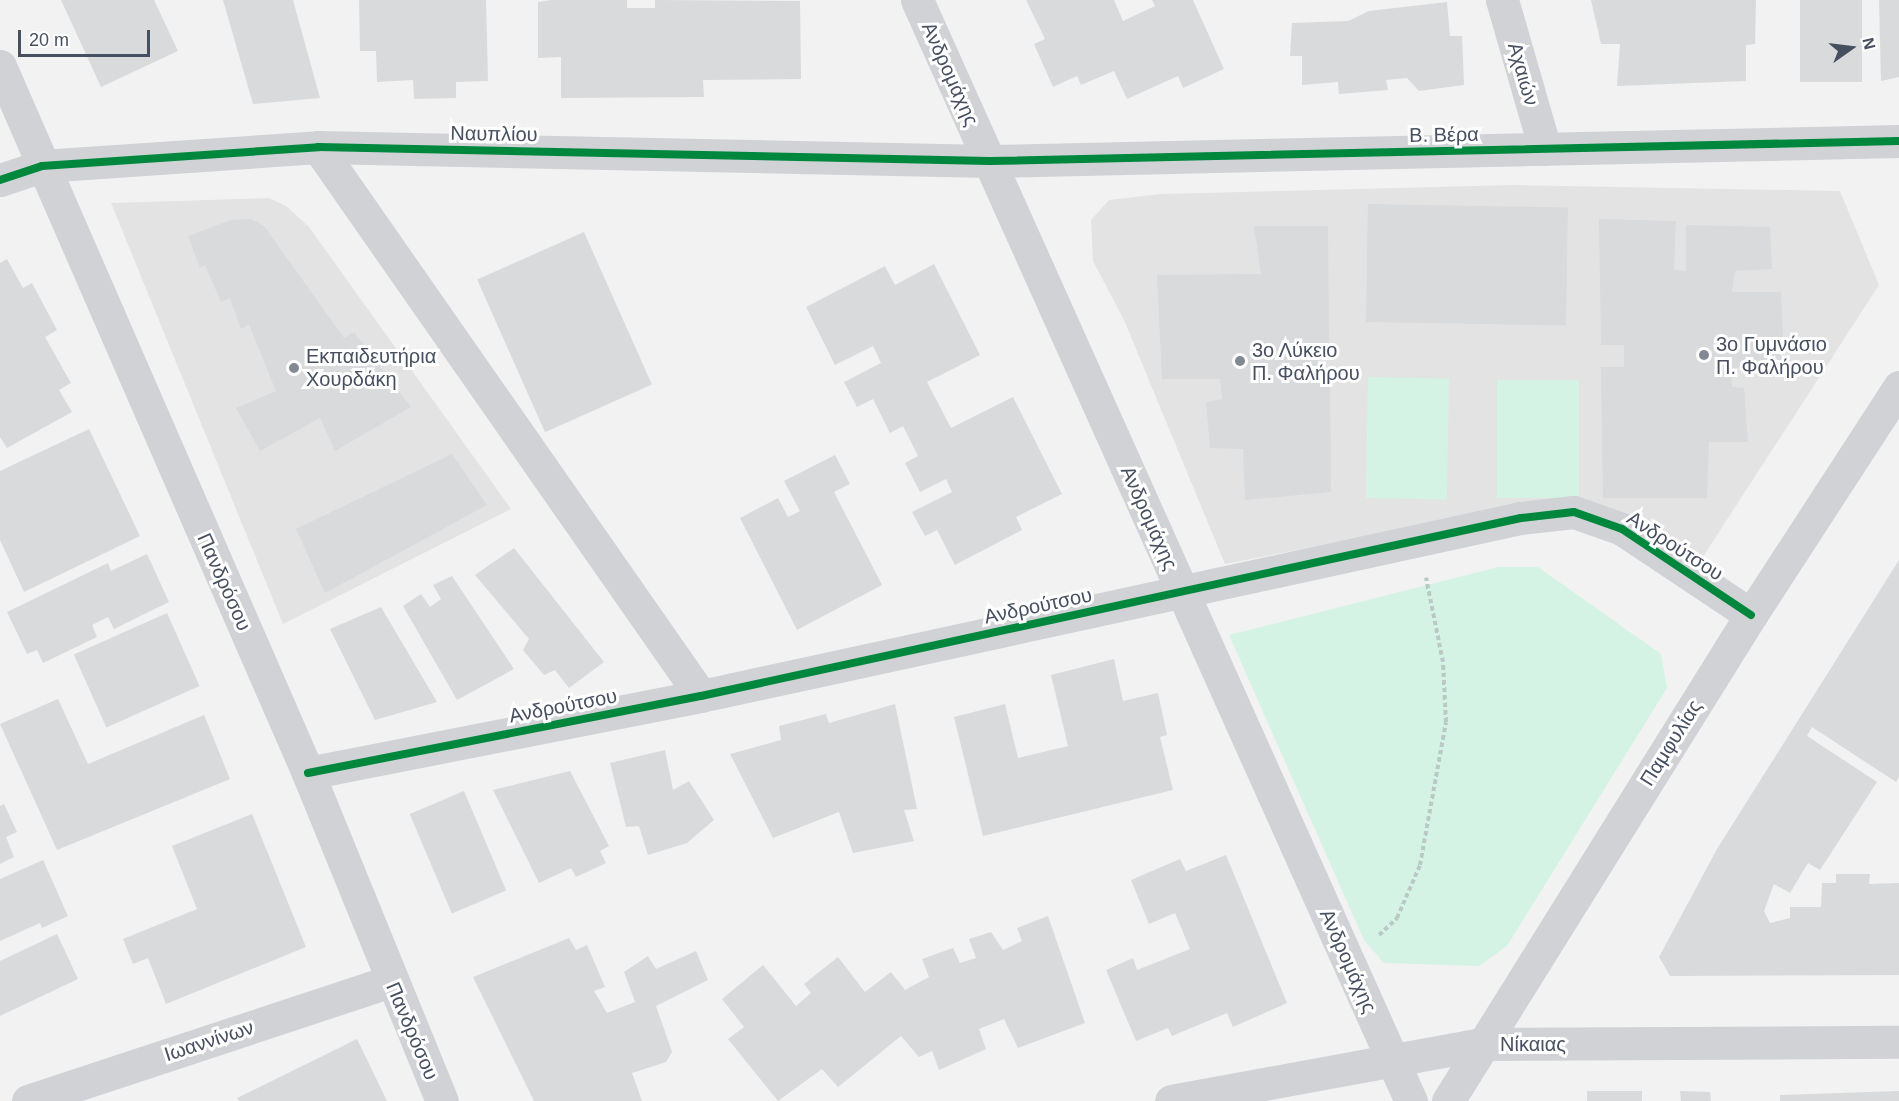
<!DOCTYPE html>
<meta charset="utf-8">
<style>
body{margin:0}
#map{position:relative;width:1899px;height:1101px;overflow:hidden;background:#f2f2f2;font-family:Helvetica,sans-serif}
div>[style]{position:absolute}
[style*='--x']{left:calc(var(--x)*1px);top:calc(var(--y)*1px);width:calc(var(--w)*1px);rotate:calc(var(--a)*1deg)}
.education>*{inset:0;background:#e3e3e4}
.green>*{inset:0;background:#d4f3e5;transform-origin:0 0}
.building>*{inset:0;background:#d9dadc;transform-origin:0 0}
.path>*{height:4px;margin-top:-2px;transform-origin:0;background:repeating-linear-gradient(90deg,#bac8c6 0 4.5px,transparent 0 7.5px)}
.street>*{height:33px;margin:-16.5px;padding:0 16.5px;transform-origin:16.5px;border-radius:16.5px;background:#d0d2d5}
.cycleway>*{height:8px;margin:-4px;padding:0 4px;transform-origin:4px;border-radius:4px;background:#00873e}
.dots>*{width:16px;height:16px;translate:-50% -50%;box-sizing:border-box;border:3px solid #fff;border-radius:50%}
span{translate:-50% -50%;white-space:nowrap;text-align:center;line-height:1.15;-webkit-text-stroke:6px #fff;paint-order:stroke}
.street-label{font-size:20px;color:#475060}
.poi-label{font-size:20px;color:#475060}
.left{translate:0 -50%;text-align:left}
.north{position:absolute;left:1821px;top:18px;width:60px;height:60px;-webkit-text-stroke:4px #fff;paint-order:stroke;rotate:76deg;font-size:16px;font-weight:700;line-height:24px;text-align:center;color:#475060}
.north::after{content:'';display:block;margin:auto;width:21px;height:27px;background:#475060;clip-path:polygon(50% 0,100% 100%,50% 72%,0 100%)}
.scale{position:absolute;left:18px;top:30px;width:132px;height:27px;box-sizing:border-box;border:3px solid #475060;border-top:0;padding-left:8px;font-size:18px;line-height:21px;white-space:nowrap;color:#475060;-webkit-text-stroke:4px #fff;paint-order:stroke}
</style>
<div id="map">
<div class="education">
<i style="clip-path:polygon(1513px 185px,1840px 191px,1879px 285px,1686px 583px,1541px 503px,1225px 564px,1124px 320px,1093px 261px,1091px 220px,1109px 200px,1161px 194px)"></i>
<i style="clip-path:polygon(269px 198px,286px 206px,309px 227px,511px 509px,283px 624px,111px 203px)"></i>
</div>
<div class="green">
<i style="left:1368px;top:377px;width:81px;height:121px;rotate:1deg"></i>
<i style="left:1497px;top:380px;width:82px;height:118px"></i>
<i style="clip-path:polygon(1498px 567px,1538px 567px,1661px 654px,1667px 688px,1507px 946px,1479px 966px,1384px 963px,1364px 940px,1229px 635px)"></i>
</div>
<div class="building">
<i style="clip-path:polygon(61px 0,154px 0,178px 51px,101px 87px)"></i>
<i style="clip-path:polygon(223px 0,293px 0,320px 98px,253px 104px)"></i>
<i style="clip-path:polygon(359px 0,486px 0,488px 81px,456px 82px,456px 98px,414px 99px,413px 80px,377px 82px,376px 51px,360px 51px)"></i>
<i style="clip-path:polygon(551px 0,627px 0,627px 8px,655px 8px,655px 0,800px 1px,801px 79px,703px 80px,704px 97px,561px 98px,561px 57px,538px 58px,538px 2px)"></i>
<i style="clip-path:polygon(1026px 0,1114px 0,1123px 21px,1155px 6px,1152px 0,1193px 0,1224px 69px,1183px 88px,1178px 76px,1127px 99px,1114px 71px,1081px 85px,1077px 76px,1053px 87px,1034px 44px,1045px 39px)"></i>
<i style="clip-path:polygon(1591px 0,1756px 0,1755px 44px,1746px 45px,1746px 81px,1617px 86px,1620px 44px,1601px 44px)"></i>
<i style="left:1800px;top:0;width:62px;height:82px"></i>
<i style="clip-path:polygon(1879px 0,1899px 0,1899px 77px,1881px 81px)"></i>
<i style="clip-path:polygon(1447px 2px,1450px 36px,1462px 36px,1464px 85px,1419px 91px,1407px 78px,1386px 80px,1388px 90px,1339px 94px,1338px 82px,1302px 85px,1302px 56px,1290px 56px,1292px 23px,1348px 21px,1369px 11px)"></i>
<i style="left:1368px;top:204px;width:200px;height:118px;rotate:1deg"></i>
<i style="clip-path:polygon(251px 219px,264px 226px,344px 338px,354px 332px,411px 407px,335px 451px,320px 418px,260px 451px,236px 408px,276px 391px,249px 325px,241px 329px,230px 298px,221px 302px,205px 265px,200px 268px,188px 236px,231px 220px)"></i>
<i style="clip-path:polygon(1599px 219px,1676px 221px,1674px 270px,1686px 271px,1686px 225px,1770px 227px,1772px 269px,1735px 271px,1732px 292px,1781px 292px,1784px 365px,1731px 368px,1732px 387px,1744px 388px,1748px 442px,1709px 442px,1707px 498px,1603px 498px,1601px 367px,1624px 367px,1624px 345px,1601px 345px)"></i>
<i style="clip-path:polygon(1254px 226px,1328px 226px,1329px 353px,1318px 353px,1318px 370px,1330px 370px,1331px 492px,1245px 500px,1243px 449px,1210px 448px,1206px 402px,1222px 399px,1220px 379px,1162px 379px,1157px 275px,1261px 274px)"></i>
<i style="left:584px;top:232px;width:167px;height:117px;rotate:66deg"></i>
<i style="clip-path:polygon(7px 259px,23px 288px,32px 283px,57px 330px,45px 337px,71px 383px,59px 390px,72px 412px,7px 448px,0 437px,0 263px)"></i>
<i style="clip-path:polygon(934px 264px,980px 355px,927px 382px,951px 428px,1013px 397px,1062px 494px,1016px 517px,1022px 530px,955px 565px,937px 530px,925px 536px,912px 512px,952px 492px,946px 479px,920px 492px,905px 463px,918px 456px,903px 426px,890px 433px,873px 399px,857px 407px,844px 382px,881px 363px,873px 346px,835px 365px,806px 307px,885px 266px,895px 285px)"></i>
<i style="clip-path:polygon(89px 429px,140px 536px,24px 592px,0 540px,0 471px)"></i>
<i style="clip-path:polygon(452px 454px,487px 505px,325px 593px,296px 529px)"></i>
<i style="clip-path:polygon(835px 455px,850px 484px,834px 492px,882px 585px,797px 630px,740px 518px,778px 498px,788px 517px,800px 511px,784px 481px)"></i>
<i style="clip-path:polygon(514px 548px,604px 662px,569px 688px,555px 670px,544px 675px,523px 650px,529px 639px,475px 575px)"></i>
<i style="clip-path:polygon(147px 554px,169px 602px,114px 629px,108px 617px,92px 625px,97px 637px,43px 663px,37px 650px,27px 654px,7px 612px,108px 563px,111px 571px)"></i>
<i style="clip-path:polygon(1899px 560px,1899px 777px,1896px 782px,1812px 727px,1807px 736px,1877px 782px,1820px 870px,1808px 863px,1790px 893px,1774px 884px,1764px 911px,1770px 923px,1790px 918px,1790px 907px,1821px 907px,1822px 883px,1836px 883px,1836px 874px,1870px 874px,1869px 884px,1899px 883px,1899px 975px,1670px 976px,1659px 957px,1717px 849px)"></i>
<i style="clip-path:polygon(452px 576px,514px 669px,457px 700px,403px 606px,421px 594px,430px 607px,441px 599px,433px 585px)"></i>
<i style="clip-path:polygon(381px 607px,437px 702px,375px 720px,330px 629px)"></i>
<i style="left:167px;top:613px;width:80px;height:102px;rotate:66deg"></i>
<i style="clip-path:polygon(1114px 659px,1123px 701px,1158px 693px,1167px 735px,1160px 737px,1173px 790px,983px 836px,954px 717px,1005px 704px,1018px 758px,1068px 746px,1051px 675px)"></i>
<i style="clip-path:polygon(58px 699px,88px 764px,204px 715px,230px 779px,57px 850px,0 724px)"></i>
<i style="clip-path:polygon(895px 704px,917px 809px,904px 810px,914px 841px,853px 853px,839px 812px,773px 838px,730px 754px,781px 740px,779px 726px,826px 714px,829px 723px)"></i>
<i style="clip-path:polygon(665px 750px,673px 790px,689px 781px,714px 820px,687px 843px,648px 855px,639px 826px,626px 827px,610px 763px)"></i>
<i style="clip-path:polygon(570px 771px,609px 846px,600px 851px,606px 863px,576px 877px,571px 868px,539px 883px,493px 790px)"></i>
<i style="left:464px;top:791px;width:108px;height:59px;rotate:67deg"></i>
<i style="clip-path:polygon(4px 804px,17px 832px,6px 837px,14px 857px,0 864px,0 806px)"></i>
<i style="clip-path:polygon(252px 814px,306px 947px,166px 1004px,148px 958px,133px 964px,123px 939px,197px 909px,172px 846px)"></i>
<i style="clip-path:polygon(1226px 855px,1287px 1003px,1233px 1027px,1227px 1013px,1172px 1036px,1168px 1028px,1136px 1041px,1106px 970px,1133px 958px,1137px 970px,1190px 949px,1175px 913px,1149px 924px,1131px 880px,1180px 859px,1186px 871px)"></i>
<i style="clip-path:polygon(43px 860px,68px 916px,42px 928px,40px 923px,0 941px,0 879px)"></i>
<i style="clip-path:polygon(1048px 916px,1085px 1023px,1018px 1048px,1004px 1019px,979px 1029px,986px 1049px,939px 1070px,932px 1051px,919px 1057px,901px 1036px,838px 1087px,822px 1069px,778px 1101px,728px 1039px,744px 1027px,722px 999px,763px 965px,796px 1006px,811px 993px,804px 984px,838px 957px,865px 992px,891px 972px,905px 990px,929px 977px,922px 959px,953px 948px,960px 963px,976px 958px,969px 939px,991px 932px,1003px 950px,1022px 941px,1017px 928px)"></i>
<i style="clip-path:polygon(57px 934px,78px 979px,0 1016px,0 961px)"></i>
<i style="clip-path:polygon(569px 938px,576px 950px,587px 945px,605px 987px,594px 991px,607px 1013px,635px 1002px,624px 972px,648px 956px,656px 969px,696px 951px,708px 980px,656px 1006px,672px 1052px,666px 1062px,632px 1073px,642px 1101px,534px 1101px,473px 977px)"></i>
<i style="clip-path:polygon(357px 1039px,387px 1101px,239px 1101px,237px 1098px)"></i>
<i style="left:1587px;top:1091px;width:55px;height:11px"></i>
<i style="clip-path:polygon(1680px 1091px,1710px 1092px,1711px 1101px,1681px 1101px)"></i>
<i style="clip-path:polygon(1899px 1091px,1899px 1101px,1780px 1101px,1780px 1095px)"></i>
</div>
<div class="path">
<i style="--x:1379;--y:935;--w:25;--a:-43"></i>
<i style="--x:1397;--y:918;--w:58;--a:-66.5"></i>
<i style="--x:1420;--y:865;--w:145;--a:-79.7"></i>
<i style="--x:1446;--y:722;--w:60;--a:-92.9"></i>
<i style="--x:1443;--y:662;--w:86;--a:-101.4"></i>
</div>
<div class="street">
<i style="--x:917;--y:0;--w:1207;--a:65.84"></i>
<i style="--x:1502;--y:0;--w:155;--a:73.9"></i>
<i style="--x:0;--y:66;--w:771;--a:66.46"></i>
<i style="--x:308;--y:773;--w:354;--a:67.8"></i>
<i style="--x:318;--y:147;--w:669;--a:55.1"></i>
<i style="--x:0;--y:180;--w:44;--a:-18.4"></i>
<i style="--x:42;--y:166;--w:277;--a:-3.9"></i>
<i style="--x:318;--y:147;--w:672;--a:1.19"></i>
<i style="--x:990;--y:161;--w:909;--a:-1.26"></i>
<i style="--x:308;--y:773;--w:400;--a:-11.1"></i>
<i style="--x:701;--y:696;--w:839;--a:-12.25"></i>
<i style="--x:1521;--y:518;--w:53;--a:-6.5"></i>
<i style="--x:1574;--y:512;--w:51;--a:19.5"></i>
<i style="--x:1622;--y:529;--w:155;--a:33.7"></i>
<i style="--x:28;--y:1101;--w:381;--a:-18.3"></i>
<i style="--x:1171;--y:1101;--w:317;--a:-10.4"></i>
<i style="--x:1483;--y:1044;--w:416;--a:-0.3"></i>
<i style="--x:1448;--y:1101;--w:573;--a:-58.06"></i>
<i style="--x:1751;--y:615;--w:272;--a:-57"></i>
</div>
<div class="cycleway">
<i style="--x:0;--y:180;--w:44;--a:-18.4"></i>
<i style="--x:42;--y:166;--w:277;--a:-3.9"></i>
<i style="--x:318;--y:147;--w:672;--a:1.19"></i>
<i style="--x:990;--y:161;--w:909;--a:-1.26"></i>
<i style="--x:308;--y:773;--w:400;--a:-11.1"></i>
<i style="--x:701;--y:696;--w:839;--a:-12.25"></i>
<i style="--x:1521;--y:518;--w:53;--a:-6.5"></i>
<i style="--x:1574;--y:512;--w:51;--a:19.5"></i>
<i style="--x:1622;--y:529;--w:155;--a:33.7"></i>
</div>
<div class="dots">
<i style="left:1704px;top:355px;background:#838993"></i>
<i style="left:1240px;top:361px;background:#838993"></i>
<i style="left:294px;top:368px;background:#838993"></i>
</div>
<div class="street-label">
<span style="left:950px;top:74px;rotate:66deg">Ανδρομάχης</span>
<span style="left:1523px;top:74px;rotate:74deg">Αχαιών</span>
<span style="left:494px;top:134px;rotate:1deg">Ναυπλίου</span>
<span style="left:1444px;top:135px;rotate:-1deg">Β. Βέρα</span>
<span style="left:1149px;top:518px;rotate:66deg">Ανδρομάχης</span>
<span style="left:1675px;top:546px;rotate:33deg">Ανδρούτσου</span>
<span style="left:224px;top:582px;rotate:66deg">Πανδρόσου</span>
<span style="left:1038px;top:606px;rotate:-12deg">Ανδρούτσου</span>
<span style="left:563px;top:706px;rotate:-11deg">Ανδρούτσου</span>
<span style="left:1671px;top:743px;rotate:-58deg">Παμφυλίας</span>
<span style="left:1348px;top:961px;rotate:66deg">Ανδρομάχης</span>
<span style="left:412px;top:1031px;rotate:67deg">Πανδρόσου</span>
<span style="left:209px;top:1041px;rotate:-18deg">Ιωαννίνων</span>
<span style="left:1533px;top:1044px">Νίκαιας</span>
</div>
<div class="poi-label">
<span class="left" style="left:1716px;top:356px">3ο Γυμνάσιο<br>Π. Φαλήρου</span>
<span class="left" style="left:1252px;top:362px">3ο Λύκειο<br>Π. Φαλήρου</span>
<span class="left" style="left:306px;top:368px">Εκπαιδευτήρια<br>Χουρδάκη</span>
</div>
<div class="north">N</div>
<div class="scale">20 m</div>
</div>
